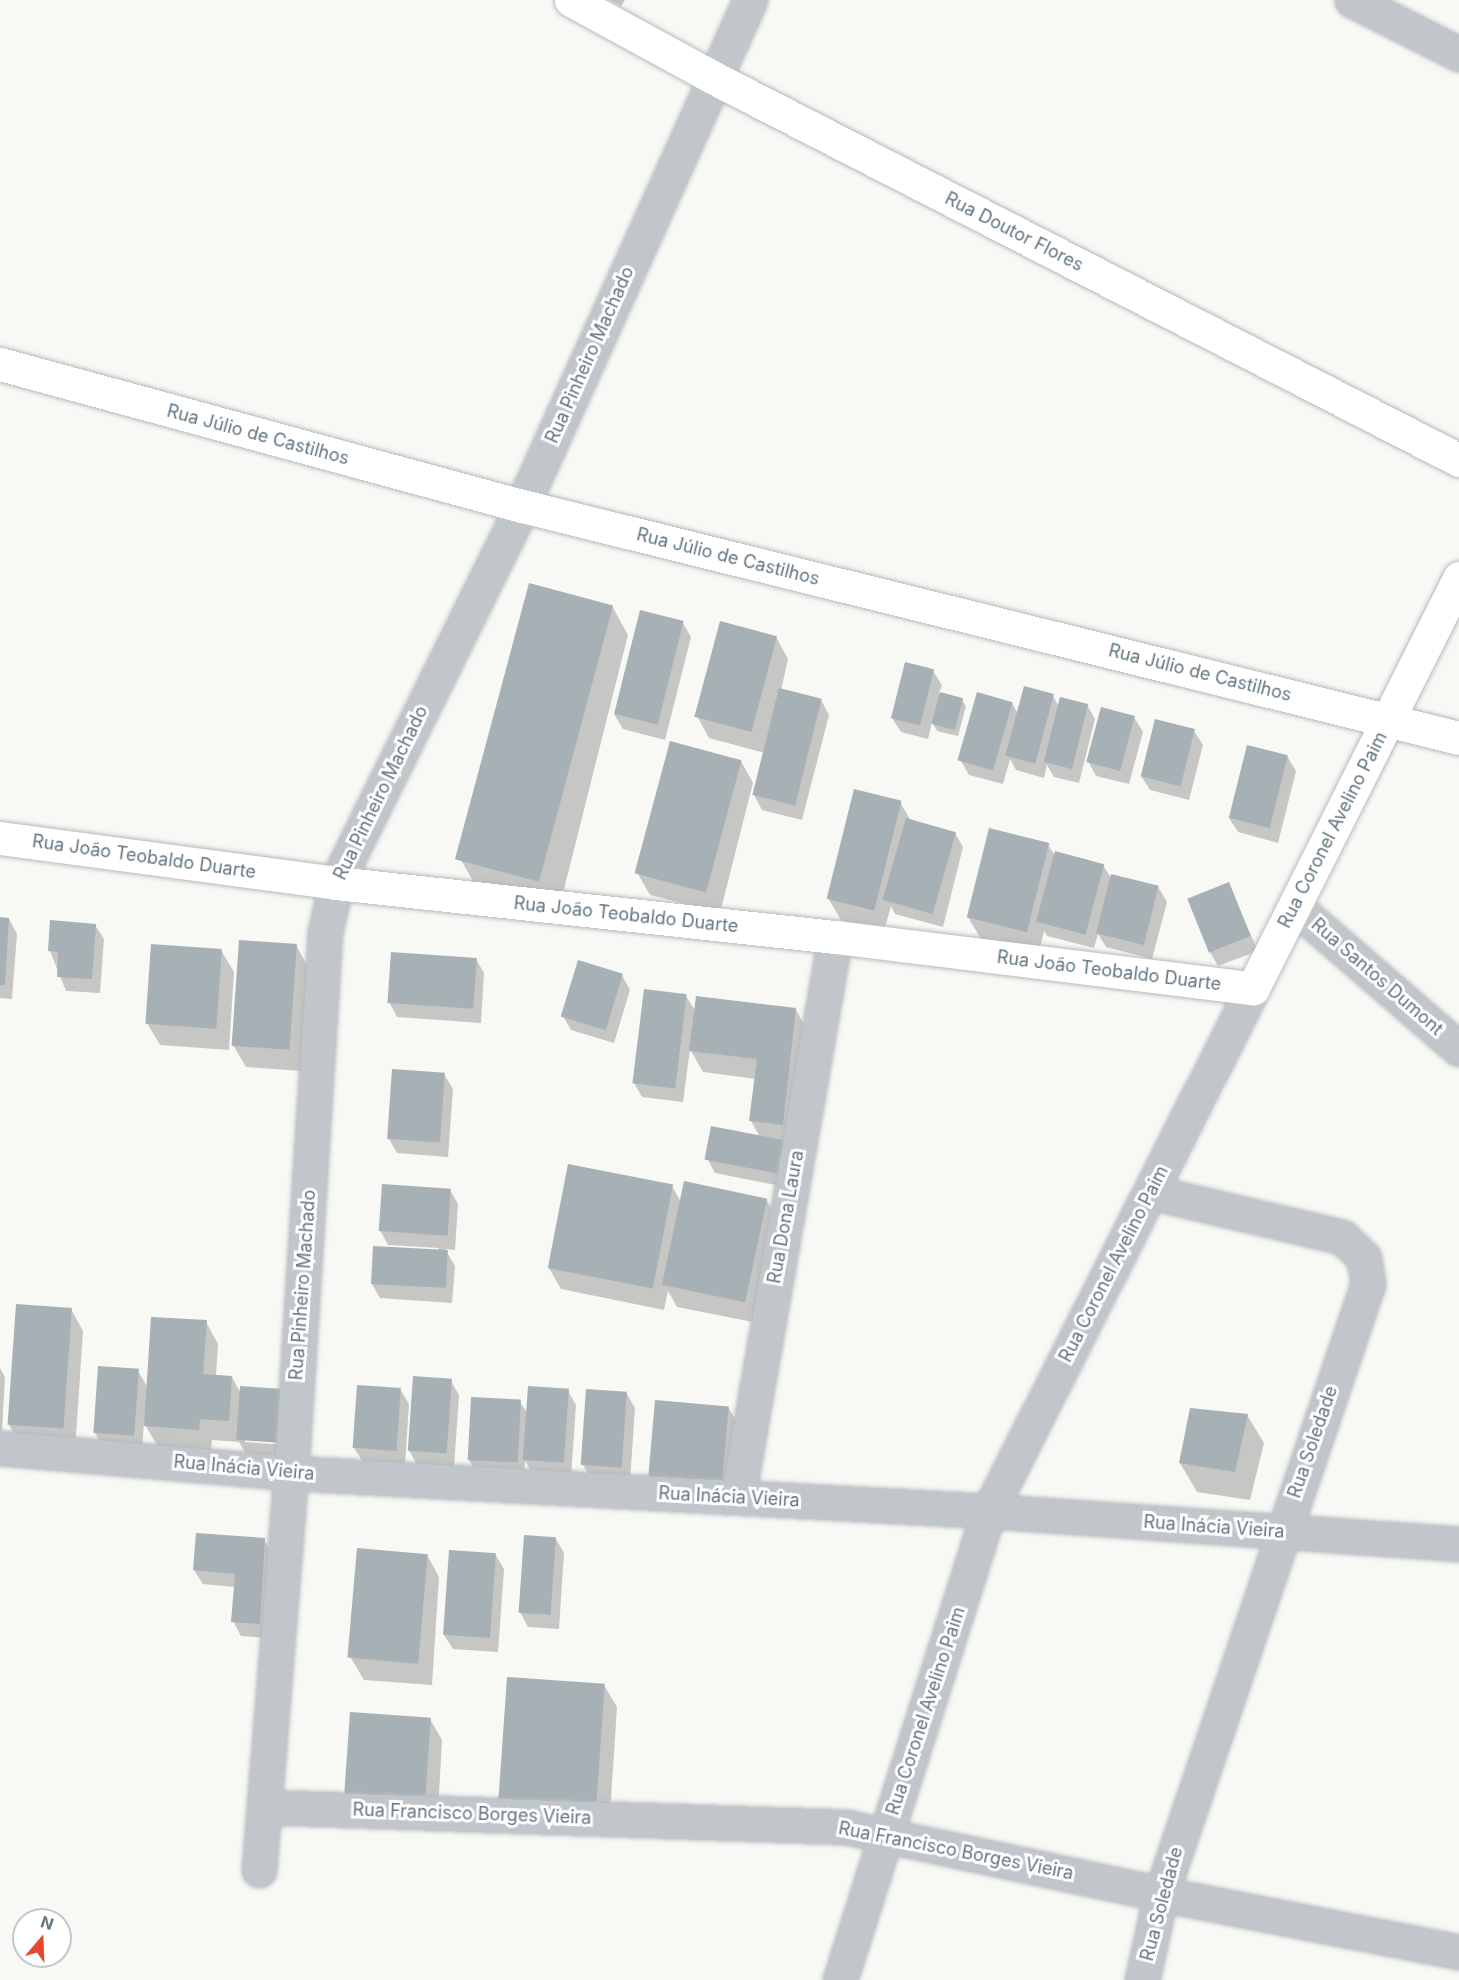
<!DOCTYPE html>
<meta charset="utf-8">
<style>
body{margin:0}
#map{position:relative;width:1459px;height:1980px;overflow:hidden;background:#f8f8f5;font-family:Inter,sans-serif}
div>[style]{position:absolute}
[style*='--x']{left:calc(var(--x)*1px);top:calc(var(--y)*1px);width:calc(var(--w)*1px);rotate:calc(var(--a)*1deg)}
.shadow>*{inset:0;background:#0003}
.building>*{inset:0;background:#a6b0b5;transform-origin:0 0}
.roads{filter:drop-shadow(0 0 2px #b5babe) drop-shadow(0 0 2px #b5babe)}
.minor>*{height:33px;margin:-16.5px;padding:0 16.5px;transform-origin:16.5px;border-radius:16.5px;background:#c1c6ca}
.major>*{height:33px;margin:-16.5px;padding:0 16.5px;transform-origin:16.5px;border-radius:16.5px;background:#fff}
span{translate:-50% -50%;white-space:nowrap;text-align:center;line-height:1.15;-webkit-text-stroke:6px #fff;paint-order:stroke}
.street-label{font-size:18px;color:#637681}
.north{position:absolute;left:12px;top:1908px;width:60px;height:60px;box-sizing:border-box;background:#fff;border:2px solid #c1c8cd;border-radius:50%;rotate:19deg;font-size:16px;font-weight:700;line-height:24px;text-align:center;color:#637681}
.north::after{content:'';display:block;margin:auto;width:21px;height:27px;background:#e54929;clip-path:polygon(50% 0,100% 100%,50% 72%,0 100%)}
</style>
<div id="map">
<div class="shadow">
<i style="clip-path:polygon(609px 0,625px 0,621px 6px)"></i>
<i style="clip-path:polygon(612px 606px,628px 635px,559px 909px,477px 888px,461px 860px)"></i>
<i style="clip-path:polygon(683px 623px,691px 637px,665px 740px,623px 729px,614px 714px)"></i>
<i style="clip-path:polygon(776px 637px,788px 659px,781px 690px,821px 700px,829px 715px,802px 820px,762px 810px,754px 795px,765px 753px,709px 738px,697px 716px)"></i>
<i style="clip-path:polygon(933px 671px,942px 685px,939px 693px,962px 700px,966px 706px,958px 736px,937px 731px,932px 722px,928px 739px,901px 732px,892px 718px)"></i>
<i style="clip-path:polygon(1053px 696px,1059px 707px,1087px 705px,1095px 719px,1079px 783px,1054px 777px,1047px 765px,1044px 778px,1016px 770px,1010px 759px,1003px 784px,969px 775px,961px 761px,1012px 703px,1018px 714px)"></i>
<i style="clip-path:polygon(1134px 717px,1143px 732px,1129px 784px,1096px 776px,1088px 761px)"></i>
<i style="clip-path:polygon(1194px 731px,1203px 745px,1189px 800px,1150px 790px,1141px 776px)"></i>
<i style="clip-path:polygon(1287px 756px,1296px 771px,1278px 843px,1238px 832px,1229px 818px)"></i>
<i style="clip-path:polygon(741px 761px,753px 783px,720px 913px,650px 895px,638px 874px)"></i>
<i style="clip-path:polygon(900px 802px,911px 821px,955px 833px,963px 847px,943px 927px,895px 914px,891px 906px,884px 931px,841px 920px,828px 898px)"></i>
<i style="clip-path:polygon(1048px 845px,1056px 857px,1103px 865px,1111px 878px,1158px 887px,1167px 902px,1152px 959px,1106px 947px,1098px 934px,1094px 948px,1047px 936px,1044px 931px,1039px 953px,981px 939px,968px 917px)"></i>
<i style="clip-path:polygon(1228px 884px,1258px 951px,1218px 966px,1210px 952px)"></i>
<i style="clip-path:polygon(0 919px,9px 919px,17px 934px,12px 999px,0 998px)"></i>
<i style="clip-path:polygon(95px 925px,104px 939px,100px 993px,66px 991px,50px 951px)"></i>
<i style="clip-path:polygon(296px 945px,308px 967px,301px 1071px,246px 1067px,233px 1045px)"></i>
<i style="clip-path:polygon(221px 950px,234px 972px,229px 1050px,160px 1045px,147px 1023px)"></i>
<i style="clip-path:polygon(476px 959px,484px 973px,481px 1023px,397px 1017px,389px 1002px)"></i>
<i style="clip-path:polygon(622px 975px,630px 990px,614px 1043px,571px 1030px,563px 1016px)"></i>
<i style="clip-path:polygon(686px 996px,696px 1012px,796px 1010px,808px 1031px,791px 1188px,715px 1173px,707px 1158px,760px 1137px,751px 1121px,756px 1079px,703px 1072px,690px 1049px,683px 1102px,642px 1097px,634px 1083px)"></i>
<i style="clip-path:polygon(444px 1074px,453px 1089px,448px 1157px,397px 1153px,389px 1139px)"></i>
<i style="clip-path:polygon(672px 1186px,681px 1202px,766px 1199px,778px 1221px,758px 1323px,677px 1307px,668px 1291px,664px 1310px,561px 1289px,549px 1268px)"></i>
<i style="clip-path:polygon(450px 1190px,458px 1204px,455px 1250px,445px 1249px,455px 1266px,452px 1303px,380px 1298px,372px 1284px,438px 1251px,439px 1248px,388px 1245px,380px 1230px)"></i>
<i style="clip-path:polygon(71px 1309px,83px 1331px,75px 1451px,22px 1446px,9px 1425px)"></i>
<i style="clip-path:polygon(evenodd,153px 1318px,206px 1322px,218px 1344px,216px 1376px,232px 1377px,241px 1394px,242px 1388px,282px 1390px,291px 1405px,287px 1457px,246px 1454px,239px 1442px,212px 1440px,211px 1451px,158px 1447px,144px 1423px,142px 1450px,103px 1447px,95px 1433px,99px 1368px,138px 1371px,148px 1388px,153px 1318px,245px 1439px,287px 1442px,287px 1445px,245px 1442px,245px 1439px)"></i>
<i style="clip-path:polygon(0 1368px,5px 1377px,2px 1431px,0 1431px)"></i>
<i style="clip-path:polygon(451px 1381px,459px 1395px,454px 1467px,417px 1465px,409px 1450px)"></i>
<i style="clip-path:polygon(400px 1389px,409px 1404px,405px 1465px,363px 1462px,354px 1448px)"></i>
<i style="clip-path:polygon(568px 1391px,576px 1405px,571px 1477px,533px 1474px,525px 1461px,524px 1477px,477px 1474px,469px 1460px,520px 1402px,528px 1414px)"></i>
<i style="clip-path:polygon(627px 1394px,635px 1408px,630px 1482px,591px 1479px,583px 1465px)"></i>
<i style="clip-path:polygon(656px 1402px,728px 1407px,741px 1429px,735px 1511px)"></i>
<i style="clip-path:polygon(1192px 1410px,1247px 1415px,1264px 1443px,1250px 1500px,1197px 1492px,1180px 1463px)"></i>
<i style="clip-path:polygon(556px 1539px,564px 1553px,559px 1629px,528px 1627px,520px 1612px)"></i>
<i style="clip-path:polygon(264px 1540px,273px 1554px,267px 1638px,241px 1636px,233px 1621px,235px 1587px,203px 1584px,194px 1570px)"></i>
<i style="clip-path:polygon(495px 1554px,504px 1569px,498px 1652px,453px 1649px,444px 1635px)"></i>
<i style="clip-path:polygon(427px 1555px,439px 1577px,432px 1685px,364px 1680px,351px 1658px)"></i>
<i style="clip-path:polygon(509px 1678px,604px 1685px,617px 1707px,609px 1829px)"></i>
<i style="clip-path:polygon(430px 1719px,442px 1740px,437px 1830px,358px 1825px)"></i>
</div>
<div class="building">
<i style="left:529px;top:583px;width:87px;height:286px;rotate:15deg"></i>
<i style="left:640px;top:610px;width:45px;height:107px;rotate:14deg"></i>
<i style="left:720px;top:621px;width:59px;height:99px;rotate:15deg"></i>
<i style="left:905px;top:662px;width:30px;height:58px;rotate:14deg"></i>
<i style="left:1024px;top:686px;width:31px;height:72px;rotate:15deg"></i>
<i style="left:779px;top:688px;width:44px;height:110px;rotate:14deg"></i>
<i style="left:940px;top:692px;width:24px;height:33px;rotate:15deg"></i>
<i style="left:977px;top:692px;width:37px;height:71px;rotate:16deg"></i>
<i style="left:1060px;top:697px;width:29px;height:67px;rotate:14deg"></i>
<i style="left:1101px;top:707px;width:35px;height:57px;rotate:15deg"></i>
<i style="left:1155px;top:719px;width:41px;height:59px;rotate:14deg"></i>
<i style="left:670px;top:741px;width:74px;height:137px;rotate:15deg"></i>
<i style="left:1247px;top:745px;width:42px;height:75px;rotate:14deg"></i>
<i style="left:854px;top:789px;width:49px;height:113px;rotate:14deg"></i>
<i style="left:906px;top:818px;width:52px;height:85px;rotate:16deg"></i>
<i style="left:989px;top:828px;width:62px;height:92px;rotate:14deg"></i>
<i style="left:1055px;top:851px;width:51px;height:73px;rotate:15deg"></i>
<i style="left:1111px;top:874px;width:49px;height:61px;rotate:14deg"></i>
<i style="left:1229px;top:882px;width:58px;height:45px;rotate:68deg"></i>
<i style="clip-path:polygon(0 917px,9px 918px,5px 985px,0 985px)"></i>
<i style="clip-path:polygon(50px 920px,96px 924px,92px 979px,57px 977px,58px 952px,48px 951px)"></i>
<i style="left:239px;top:940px;width:58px;height:106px;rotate:4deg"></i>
<i style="left:151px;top:944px;width:71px;height:80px;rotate:4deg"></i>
<i style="left:391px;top:952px;width:86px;height:51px;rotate:4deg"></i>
<i style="left:578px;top:960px;width:47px;height:59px;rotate:17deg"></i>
<i style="left:644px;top:989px;width:43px;height:95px;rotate:7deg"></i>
<i style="clip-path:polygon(696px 996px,796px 1008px,783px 1125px,749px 1121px,757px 1059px,689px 1051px)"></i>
<i style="left:392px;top:1069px;width:53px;height:70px;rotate:4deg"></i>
<i style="left:711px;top:1126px;width:79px;height:34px;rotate:11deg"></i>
<i style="left:568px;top:1164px;width:107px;height:106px;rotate:11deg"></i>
<i style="left:684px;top:1181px;width:85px;height:106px;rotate:12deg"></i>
<i style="left:382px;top:1184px;width:69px;height:47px;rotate:4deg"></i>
<i style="left:373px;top:1246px;width:75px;height:38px;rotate:3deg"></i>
<i style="left:16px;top:1304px;width:56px;height:121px;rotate:4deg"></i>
<i style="clip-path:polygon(151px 1317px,207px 1320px,203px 1374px,232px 1376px,229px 1421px,200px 1419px,199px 1430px,144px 1426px)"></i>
<i style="left:98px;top:1366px;width:41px;height:67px;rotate:4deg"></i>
<i style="left:413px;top:1376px;width:39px;height:75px;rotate:4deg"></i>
<i style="left:357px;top:1385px;width:44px;height:63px;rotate:4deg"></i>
<i style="left:240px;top:1386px;width:43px;height:54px;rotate:4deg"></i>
<i style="left:528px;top:1386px;width:41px;height:74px;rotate:4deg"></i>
<i style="left:586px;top:1389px;width:41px;height:76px;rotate:4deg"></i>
<i style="left:471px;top:1397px;width:50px;height:63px;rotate:3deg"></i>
<i style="left:655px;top:1400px;width:74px;height:84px;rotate:5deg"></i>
<i style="clip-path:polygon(1190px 1408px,1248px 1414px,1235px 1472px,1179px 1463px)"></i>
<i style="clip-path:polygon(196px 1533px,265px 1538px,260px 1624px,231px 1622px,235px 1574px,193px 1570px)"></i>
<i style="left:524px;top:1535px;width:32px;height:78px;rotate:4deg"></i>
<i style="left:357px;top:1548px;width:71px;height:110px;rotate:5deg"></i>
<i style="left:449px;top:1550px;width:47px;height:85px;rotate:4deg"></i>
<i style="left:507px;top:1677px;width:98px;height:124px;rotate:4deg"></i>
<i style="left:350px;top:1712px;width:81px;height:91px;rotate:4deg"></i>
</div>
<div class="roads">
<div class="minor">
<i style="--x:1352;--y:0;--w:120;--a:26.8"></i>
<i style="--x:1294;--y:906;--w:218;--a:40.9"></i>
<i style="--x:0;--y:1448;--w:292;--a:4.9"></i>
<i style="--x:291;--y:1473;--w:699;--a:3.12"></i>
<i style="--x:989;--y:1511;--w:471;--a:4"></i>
<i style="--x:738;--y:1497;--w:568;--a:-80.17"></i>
<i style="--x:265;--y:1807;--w:581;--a:1.97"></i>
<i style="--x:846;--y:1827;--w:322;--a:12"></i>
<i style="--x:1161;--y:1894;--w:304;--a:11"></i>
<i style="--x:259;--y:1870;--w:398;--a:-85.4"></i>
<i style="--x:291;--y:1473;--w:541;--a:-86.4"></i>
<i style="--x:325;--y:933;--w:51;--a:-77.6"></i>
<i style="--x:336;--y:883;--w:420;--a:-63.7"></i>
<i style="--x:522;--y:506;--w:555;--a:-65.74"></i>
<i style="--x:840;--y:1980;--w:492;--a:-72.4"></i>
<i style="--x:989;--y:1511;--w:586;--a:-63.22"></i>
<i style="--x:1142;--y:1980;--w:88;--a:-77.5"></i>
<i style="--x:1161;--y:1894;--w:644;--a:-71.26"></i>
<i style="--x:1368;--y:1284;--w:26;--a:-99"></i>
<i style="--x:1364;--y:1258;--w:30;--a:-136"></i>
<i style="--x:1342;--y:1237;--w:197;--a:-166.8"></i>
</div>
<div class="major">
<i style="--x:571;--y:0;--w:163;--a:28.6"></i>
<i style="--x:714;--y:78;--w:837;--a:27.15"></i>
<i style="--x:0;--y:364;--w:541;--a:15.22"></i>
<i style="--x:522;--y:506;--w:965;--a:13.91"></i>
<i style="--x:0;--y:838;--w:339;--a:7.6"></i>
<i style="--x:336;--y:883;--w:502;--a:6.18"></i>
<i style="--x:835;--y:937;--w:421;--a:7"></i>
<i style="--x:1253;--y:988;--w:459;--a:-63.3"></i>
</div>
</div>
<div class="street-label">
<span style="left:1014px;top:232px;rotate:27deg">Rua Doutor Flores</span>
<span style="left:590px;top:355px;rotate:-66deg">Rua Pinheiro Machado</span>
<span style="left:258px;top:435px;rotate:15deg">Rua Júlio de Castilhos</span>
<span style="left:728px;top:557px;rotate:14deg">Rua Júlio de Castilhos</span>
<span style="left:1200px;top:673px;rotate:14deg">Rua Júlio de Castilhos</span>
<span style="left:381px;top:793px;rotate:-64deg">Rua Pinheiro Machado</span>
<span style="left:1333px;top:830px;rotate:-63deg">Rua Coronel Avelino Paim</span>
<span style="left:144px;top:857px;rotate:8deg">Rua João Teobaldo Duarte</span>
<span style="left:626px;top:915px;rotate:6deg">Rua João Teobaldo Duarte</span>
<span style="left:1109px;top:971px;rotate:7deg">Rua João Teobaldo Duarte</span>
<span style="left:1377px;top:977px;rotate:41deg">Rua Santos Dumont</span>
<span style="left:786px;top:1217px;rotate:-80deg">Rua Dona Laura</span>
<span style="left:1114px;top:1264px;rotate:-63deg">Rua Coronel Avelino Paim</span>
<span style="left:303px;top:1285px;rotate:-86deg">Rua Pinheiro Machado</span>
<span style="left:1313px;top:1442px;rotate:-71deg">Rua Soledade</span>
<span style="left:244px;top:1468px;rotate:5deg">Rua Inácia Vieira</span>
<span style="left:729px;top:1497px;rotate:3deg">Rua Inácia Vieira</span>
<span style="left:1214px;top:1527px;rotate:4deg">Rua Inácia Vieira</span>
<span style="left:926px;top:1711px;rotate:-72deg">Rua Coronel Avelino Paim</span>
<span style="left:472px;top:1814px;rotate:2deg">Rua Francisco Borges Vieira</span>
<span style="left:956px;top:1851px;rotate:11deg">Rua Francisco Borges Vieira</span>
<span style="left:1162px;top:1904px;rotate:-75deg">Rua Soledade</span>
</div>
<div class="north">N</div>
</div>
